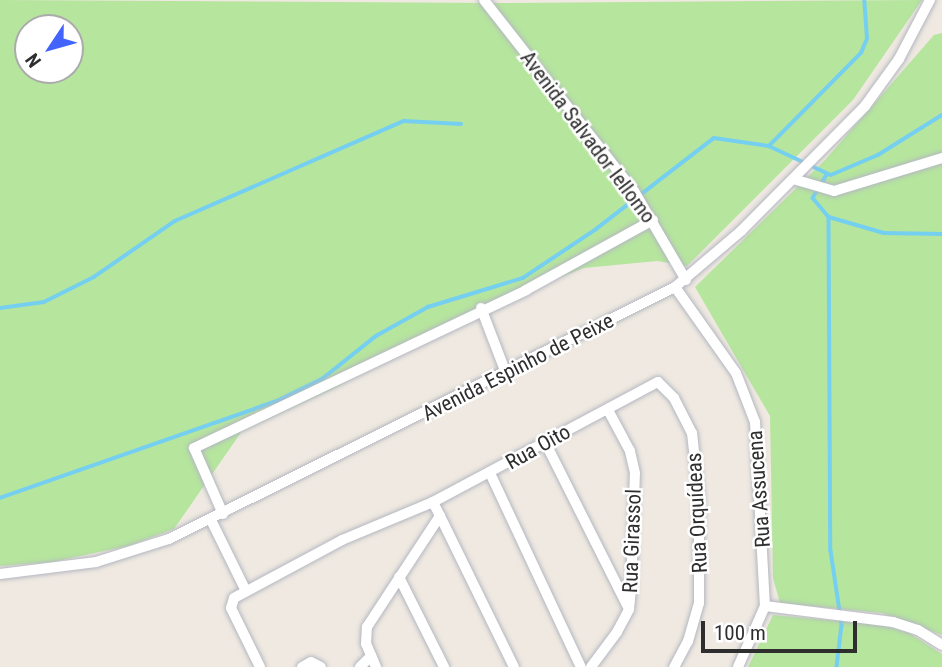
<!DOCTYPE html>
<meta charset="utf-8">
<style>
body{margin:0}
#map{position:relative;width:942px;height:667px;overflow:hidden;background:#efe9e1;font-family:"Roboto Condensed",sans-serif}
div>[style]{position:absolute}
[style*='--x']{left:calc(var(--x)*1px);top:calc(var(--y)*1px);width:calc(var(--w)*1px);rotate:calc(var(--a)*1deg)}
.green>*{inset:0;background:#b6e59e}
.stream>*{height:3.5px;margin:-1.75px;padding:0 1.75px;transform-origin:1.75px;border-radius:1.75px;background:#75cff0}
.roads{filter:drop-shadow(0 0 2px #b4b7c1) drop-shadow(0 0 2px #b4b7c1)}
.minor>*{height:10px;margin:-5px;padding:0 5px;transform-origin:5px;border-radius:5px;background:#fff}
span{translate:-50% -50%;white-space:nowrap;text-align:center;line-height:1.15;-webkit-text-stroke:5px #fff;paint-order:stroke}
.street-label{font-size:21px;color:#2e2e2e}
.north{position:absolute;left:14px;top:14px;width:70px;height:70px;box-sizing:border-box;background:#fff;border:2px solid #ababab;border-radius:50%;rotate:234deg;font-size:19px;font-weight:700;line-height:28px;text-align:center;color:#2e2e2e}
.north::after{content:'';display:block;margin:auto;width:24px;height:32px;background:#4264fb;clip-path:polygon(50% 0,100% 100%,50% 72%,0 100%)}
.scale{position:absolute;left:701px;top:621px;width:156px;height:32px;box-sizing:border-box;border:4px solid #2e2e2e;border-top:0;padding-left:9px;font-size:21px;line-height:24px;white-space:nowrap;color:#2e2e2e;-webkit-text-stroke:5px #fff;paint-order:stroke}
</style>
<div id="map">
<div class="green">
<i style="clip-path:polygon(evenodd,0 0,493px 3px,922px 0,853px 100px,687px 266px,657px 261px,584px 268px,470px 313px,337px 387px,242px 431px,174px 529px,128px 546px,52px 562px,0 566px,0 0,28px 28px,70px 28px,70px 70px,28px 70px,28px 28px)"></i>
<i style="clip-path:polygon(942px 33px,942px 635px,882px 613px,780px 603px,773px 578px,770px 416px,695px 287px,825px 160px,934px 35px)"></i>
<i style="clip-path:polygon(773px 615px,881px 625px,909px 633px,942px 654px,942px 667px,748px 667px)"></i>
</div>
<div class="stream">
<i style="--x:769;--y:146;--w:131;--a:-45.3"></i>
<i style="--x:861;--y:53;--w:15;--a:-67"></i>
<i style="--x:867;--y:39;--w:39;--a:-94"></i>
<i style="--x:827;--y:175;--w:27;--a:121"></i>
<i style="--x:813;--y:198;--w:25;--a:50"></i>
<i style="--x:829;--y:217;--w:57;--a:16.2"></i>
<i style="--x:884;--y:233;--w:58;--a:1"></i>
<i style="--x:829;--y:217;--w:334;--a:89.7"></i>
<i style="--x:831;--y:551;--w:75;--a:81.5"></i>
<i style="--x:842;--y:625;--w:42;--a:96.8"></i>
<i style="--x:0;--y:308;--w:44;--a:-7.8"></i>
<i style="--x:44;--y:302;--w:56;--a:-26.6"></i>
<i style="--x:94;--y:277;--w:98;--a:-34.7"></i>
<i style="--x:175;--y:221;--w:250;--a:-23.6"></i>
<i style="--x:404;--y:121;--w:57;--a:3"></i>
<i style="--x:0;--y:498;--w:293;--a:-19.3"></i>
<i style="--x:277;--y:401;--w:50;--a:-26.1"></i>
<i style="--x:322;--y:379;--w:69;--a:-38.5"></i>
<i style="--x:376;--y:336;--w:60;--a:-29.1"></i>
<i style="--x:428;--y:307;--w:99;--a:-17"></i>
<i style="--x:523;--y:278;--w:87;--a:-33.7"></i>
<i style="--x:595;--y:230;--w:150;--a:-37.7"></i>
<i style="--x:714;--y:138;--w:56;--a:8.3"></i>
<i style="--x:769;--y:146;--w:68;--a:25.1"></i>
<i style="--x:831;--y:175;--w:51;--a:-23.1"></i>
<i style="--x:878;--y:155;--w:75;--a:-32"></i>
</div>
<div class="roads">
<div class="minor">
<i style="--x:484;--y:0;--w:243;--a:51.9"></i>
<i style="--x:634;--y:191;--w:103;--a:59.7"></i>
<i style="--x:793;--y:179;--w:43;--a:16.3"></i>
<i style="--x:834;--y:191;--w:113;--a:-17"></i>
<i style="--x:675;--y:287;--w:105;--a:54.7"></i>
<i style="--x:736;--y:373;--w:53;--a:68.8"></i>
<i style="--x:755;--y:422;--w:184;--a:86.9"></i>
<i style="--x:765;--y:606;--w:67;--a:113.9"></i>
<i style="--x:481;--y:308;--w:70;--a:69"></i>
<i style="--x:545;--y:442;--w:187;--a:63.3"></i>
<i style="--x:490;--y:473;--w:214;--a:64.9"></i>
<i style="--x:223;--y:514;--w:72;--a:-113.7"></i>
<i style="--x:194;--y:448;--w:368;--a:-25.4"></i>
<i style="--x:526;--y:290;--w:145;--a:-28.9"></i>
<i style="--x:440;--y:516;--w:168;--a:63.9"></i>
<i style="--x:211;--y:520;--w:79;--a:63.8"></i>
<i style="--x:0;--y:574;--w:97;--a:-7.1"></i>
<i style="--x:96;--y:562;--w:77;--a:-17.5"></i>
<i style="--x:169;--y:539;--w:565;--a:-26.47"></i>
<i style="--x:675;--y:287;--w:87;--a:-40.3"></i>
<i style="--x:741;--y:231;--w:176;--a:-45.2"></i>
<i style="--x:865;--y:106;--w:58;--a:-54.1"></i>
<i style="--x:899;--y:59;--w:67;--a:-62.3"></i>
<i style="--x:399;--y:577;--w:101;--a:63.4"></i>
<i style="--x:765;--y:606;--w:129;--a:7.1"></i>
<i style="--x:893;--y:622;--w:26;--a:18"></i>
<i style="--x:918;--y:630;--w:28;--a:32"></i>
<i style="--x:260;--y:667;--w:66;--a:-116.2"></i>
<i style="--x:231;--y:608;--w:10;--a:-73"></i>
<i style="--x:234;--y:598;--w:123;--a:-28.2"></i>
<i style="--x:342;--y:540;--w:99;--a:-22.7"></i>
<i style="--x:302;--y:667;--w:10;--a:-29"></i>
<i style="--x:311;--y:662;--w:11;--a:27"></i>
<i style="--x:360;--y:667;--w:16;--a:-45"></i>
<i style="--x:376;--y:667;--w:25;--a:-113"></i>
<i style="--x:366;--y:644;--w:17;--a:-87"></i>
<i style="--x:367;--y:627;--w:133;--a:-56.7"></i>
<i style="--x:440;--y:516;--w:16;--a:-117"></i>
<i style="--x:433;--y:502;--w:255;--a:-28.1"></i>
<i style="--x:658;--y:382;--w:23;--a:45"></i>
<i style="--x:674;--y:398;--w:39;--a:63"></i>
<i style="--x:692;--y:433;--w:63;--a:83.7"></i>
<i style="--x:699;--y:496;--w:107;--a:90"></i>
<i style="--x:699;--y:603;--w:40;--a:106"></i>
<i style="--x:688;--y:641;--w:30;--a:118"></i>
<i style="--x:591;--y:667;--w:44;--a:-53.4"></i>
<i style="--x:617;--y:632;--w:26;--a:-62"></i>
<i style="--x:629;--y:609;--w:18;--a:-84"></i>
<i style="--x:631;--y:591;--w:118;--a:-88.1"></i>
<i style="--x:635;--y:473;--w:23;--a:-103"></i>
<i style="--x:630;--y:451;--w:47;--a:-118.2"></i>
</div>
</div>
<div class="street-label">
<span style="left:588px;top:137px;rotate:53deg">Avenida Salvador Iellomo</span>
<span style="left:518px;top:367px;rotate:-27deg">Avenida Espinho de Peixe</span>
<span style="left:538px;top:447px;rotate:-29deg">Rua Oito</span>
<span style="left:759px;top:489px;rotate:-94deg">Rua Assucena</span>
<span style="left:697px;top:513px;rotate:-93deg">Rua Orquídeas</span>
<span style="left:632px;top:541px;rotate:-88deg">Rua Girassol</span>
</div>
<div class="north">N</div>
<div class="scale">100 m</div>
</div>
